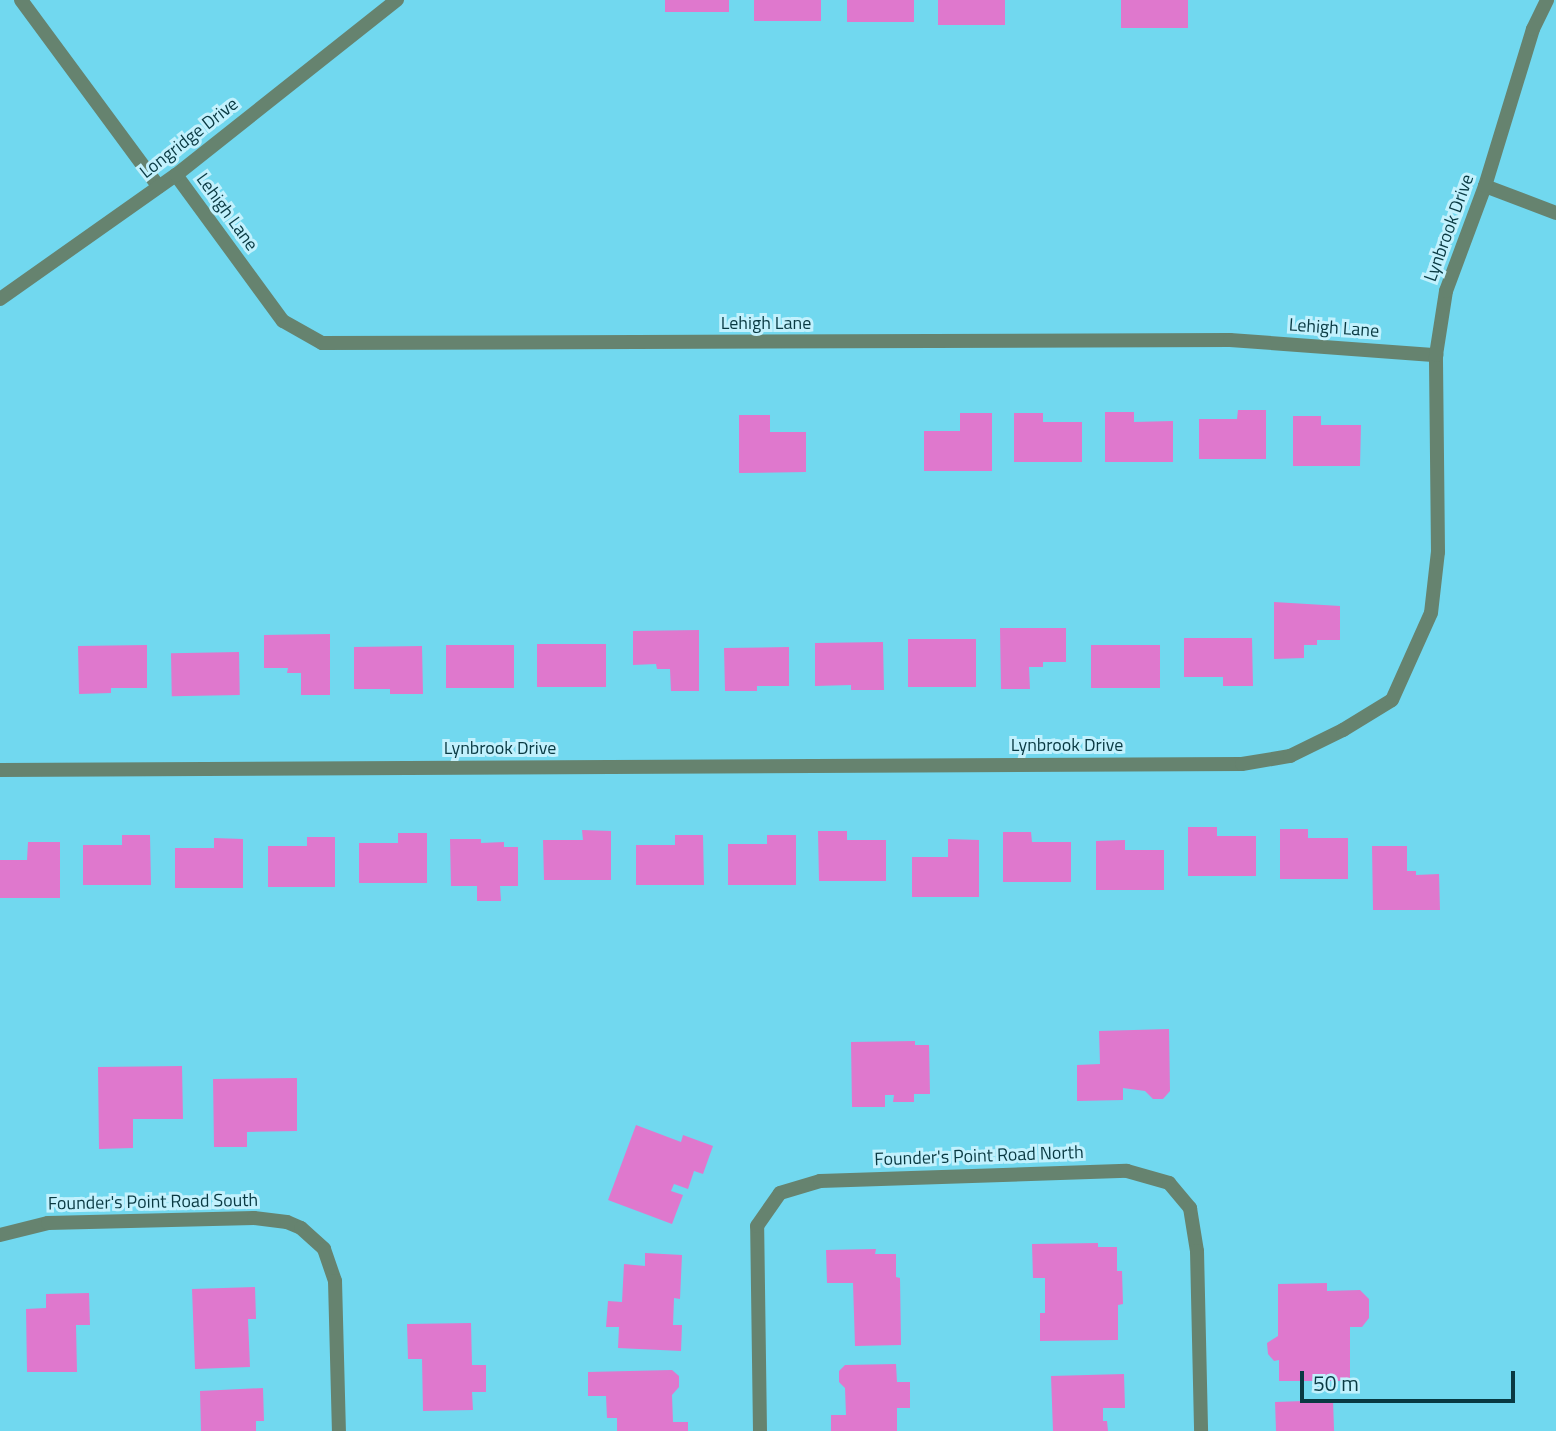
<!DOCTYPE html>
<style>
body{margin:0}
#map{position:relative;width:1556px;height:1431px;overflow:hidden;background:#71d8ef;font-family:"Titillium Web",sans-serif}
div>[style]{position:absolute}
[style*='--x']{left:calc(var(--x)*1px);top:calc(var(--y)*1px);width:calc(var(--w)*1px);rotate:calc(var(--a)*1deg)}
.building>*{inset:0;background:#df78cd;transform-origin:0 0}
.service>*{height:14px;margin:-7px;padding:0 7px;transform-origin:7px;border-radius:7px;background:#66836f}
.minor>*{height:14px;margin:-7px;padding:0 7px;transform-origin:7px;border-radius:7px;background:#66836f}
span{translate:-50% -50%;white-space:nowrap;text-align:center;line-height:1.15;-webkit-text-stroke:6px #c2f1fd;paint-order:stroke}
.street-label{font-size:18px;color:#093942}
.scale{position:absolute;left:1300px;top:1371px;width:215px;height:32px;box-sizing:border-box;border:4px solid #093942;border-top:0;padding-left:9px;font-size:21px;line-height:24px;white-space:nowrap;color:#093942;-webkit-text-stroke:5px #c2f1fd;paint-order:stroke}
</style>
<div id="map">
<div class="building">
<i style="left:665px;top:0;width:64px;height:12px"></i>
<i style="left:754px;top:0;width:67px;height:21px"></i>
<i style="left:847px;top:0;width:67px;height:22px"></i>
<i style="left:938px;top:0;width:67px;height:25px"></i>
<i style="left:1121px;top:0;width:67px;height:28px"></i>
<i style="clip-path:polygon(1238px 410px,1266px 410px,1266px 459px,1199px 459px,1199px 419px,1237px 419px)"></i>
<i style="clip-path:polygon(1105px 412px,1134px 412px,1134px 422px,1173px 421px,1173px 462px,1105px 462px)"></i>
<i style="clip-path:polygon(960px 413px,992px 413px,992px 471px,924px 471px,924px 431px,960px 431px)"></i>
<i style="clip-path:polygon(1014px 413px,1043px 413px,1043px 422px,1082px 422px,1082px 462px,1014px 462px)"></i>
<i style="clip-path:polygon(739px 415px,770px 415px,770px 432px,806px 432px,806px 472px,739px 473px)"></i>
<i style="clip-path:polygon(1293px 416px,1321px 416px,1321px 425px,1361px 425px,1360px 466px,1293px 466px)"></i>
<i style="clip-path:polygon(1274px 602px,1340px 606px,1340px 640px,1317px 640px,1317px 645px,1304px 645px,1304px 658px,1274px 659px)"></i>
<i style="clip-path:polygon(1000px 628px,1066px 628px,1066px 662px,1043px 662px,1043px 667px,1029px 667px,1030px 689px,1001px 689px)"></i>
<i style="clip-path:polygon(699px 630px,699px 691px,671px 691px,670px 669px,657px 669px,656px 664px,633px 665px,633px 631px)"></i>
<i style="clip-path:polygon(330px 634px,330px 695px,301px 695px,301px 673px,287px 673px,288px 668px,264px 668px,264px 635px)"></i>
<i style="clip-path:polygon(1184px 638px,1252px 638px,1253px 686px,1223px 686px,1223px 677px,1184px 677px)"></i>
<i style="left:976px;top:639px;width:48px;height:68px;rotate:90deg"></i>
<i style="clip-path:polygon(883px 642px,884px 690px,851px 690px,851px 685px,815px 686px,815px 643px)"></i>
<i style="left:606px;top:644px;width:43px;height:69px;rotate:90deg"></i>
<i style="clip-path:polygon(147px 645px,147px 688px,111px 688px,111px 693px,79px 694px,78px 646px)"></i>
<i style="left:514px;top:645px;width:43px;height:68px;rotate:90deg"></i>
<i style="left:1091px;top:645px;width:69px;height:43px"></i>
<i style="clip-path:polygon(422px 646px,423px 694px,390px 694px,390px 689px,354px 689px,354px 647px)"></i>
<i style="clip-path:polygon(789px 647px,789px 686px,757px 686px,757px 691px,725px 691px,724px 648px)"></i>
<i style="left:239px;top:652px;width:43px;height:68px;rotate:89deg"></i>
<i style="clip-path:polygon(1188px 827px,1217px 827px,1217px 836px,1256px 836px,1256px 876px,1188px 876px)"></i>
<i style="clip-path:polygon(1280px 829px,1308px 829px,1308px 838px,1348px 838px,1348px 879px,1280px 879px)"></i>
<i style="clip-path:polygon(582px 830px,611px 831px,611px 880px,544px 880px,543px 840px,583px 840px)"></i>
<i style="clip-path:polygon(818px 831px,847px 831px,847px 840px,886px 840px,886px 881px,819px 881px)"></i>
<i style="clip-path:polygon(1003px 832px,1031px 832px,1032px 842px,1071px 842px,1071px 882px,1003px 882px)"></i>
<i style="clip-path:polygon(398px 833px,427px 833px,427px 883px,359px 883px,359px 843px,398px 843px)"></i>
<i style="clip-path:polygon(122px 835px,150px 835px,151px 885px,83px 885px,83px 845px,122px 845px)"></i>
<i style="clip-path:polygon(675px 835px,703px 835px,704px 885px,636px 885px,636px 845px,675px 845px)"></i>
<i style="clip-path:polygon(767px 835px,796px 835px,796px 885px,728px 885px,728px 844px,767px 844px)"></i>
<i style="clip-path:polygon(307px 837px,335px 837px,335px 887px,268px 887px,268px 846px,307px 846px)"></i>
<i style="clip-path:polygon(214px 838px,243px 839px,243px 888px,175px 888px,175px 848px,214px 848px)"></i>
<i style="clip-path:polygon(450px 839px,481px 839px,481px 843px,504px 842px,504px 847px,518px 847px,518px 886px,500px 886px,501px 901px,477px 901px,477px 886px,451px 886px)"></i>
<i style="clip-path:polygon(948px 839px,979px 840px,979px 897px,912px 897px,912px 857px,948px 857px)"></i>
<i style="clip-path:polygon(1125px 840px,1125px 850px,1164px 850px,1164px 890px,1096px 890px,1096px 841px)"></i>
<i style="clip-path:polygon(28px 842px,60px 842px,60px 898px,0 898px,0 860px,27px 860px)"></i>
<i style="clip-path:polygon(1372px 846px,1407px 846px,1407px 871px,1416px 871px,1416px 875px,1439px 874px,1440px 910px,1373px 910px)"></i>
<i style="clip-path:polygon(1169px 1029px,1170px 1091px,1163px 1099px,1153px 1099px,1145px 1091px,1123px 1088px,1123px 1100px,1077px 1101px,1077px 1065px,1100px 1064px,1099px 1031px)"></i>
<i style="clip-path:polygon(915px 1041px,915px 1045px,929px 1045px,930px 1094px,914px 1094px,914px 1102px,893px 1102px,894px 1095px,885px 1095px,885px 1107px,852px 1107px,851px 1042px)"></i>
<i style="clip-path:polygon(182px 1066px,183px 1119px,133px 1119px,133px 1148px,99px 1149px,98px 1067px)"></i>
<i style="clip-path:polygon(297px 1078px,297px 1131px,247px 1132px,247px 1147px,214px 1147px,213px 1079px)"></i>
<i style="clip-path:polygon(636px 1125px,681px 1142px,683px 1135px,713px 1146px,703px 1174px,694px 1171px,688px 1189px,674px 1184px,671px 1191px,683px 1195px,672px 1224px,608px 1200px)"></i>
<i style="clip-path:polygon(1098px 1243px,1098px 1247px,1117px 1247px,1117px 1271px,1122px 1271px,1123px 1304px,1118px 1305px,1118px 1340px,1040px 1341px,1040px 1313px,1045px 1313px,1045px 1278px,1033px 1278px,1032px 1244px)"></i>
<i style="clip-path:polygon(876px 1249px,875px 1254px,896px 1254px,896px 1277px,900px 1278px,901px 1345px,855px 1346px,853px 1283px,827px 1283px,826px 1250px)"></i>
<i style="clip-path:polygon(645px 1253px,682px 1255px,680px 1299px,674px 1298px,673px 1325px,682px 1325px,681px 1351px,618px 1348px,619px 1327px,606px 1327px,608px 1301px,622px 1302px,624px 1264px,645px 1266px)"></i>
<i style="clip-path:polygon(1327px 1283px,1327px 1291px,1360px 1290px,1369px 1299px,1369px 1318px,1362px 1327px,1350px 1327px,1350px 1381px,1279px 1381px,1279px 1360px,1274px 1361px,1268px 1354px,1267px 1343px,1278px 1336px,1278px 1284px)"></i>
<i style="clip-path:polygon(255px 1287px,256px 1319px,248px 1319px,250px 1367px,195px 1369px,192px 1289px)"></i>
<i style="clip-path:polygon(89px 1293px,90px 1325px,76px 1325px,77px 1372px,27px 1372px,26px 1309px,46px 1308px,46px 1294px)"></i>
<i style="clip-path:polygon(471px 1323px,472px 1365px,486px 1365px,486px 1392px,472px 1392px,473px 1410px,423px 1411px,422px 1359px,408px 1359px,407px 1324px)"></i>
<i style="clip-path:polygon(896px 1364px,897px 1382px,910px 1382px,910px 1408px,897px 1408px,897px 1431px,831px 1431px,831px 1415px,846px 1415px,845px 1388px,839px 1382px,839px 1371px,845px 1365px)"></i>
<i style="clip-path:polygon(672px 1370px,679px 1376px,679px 1387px,672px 1395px,673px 1422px,688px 1422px,688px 1431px,617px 1431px,617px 1418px,607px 1418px,606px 1396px,588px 1396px,588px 1372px)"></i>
<i style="clip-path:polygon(1124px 1374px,1125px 1408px,1103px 1408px,1103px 1421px,1107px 1421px,1108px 1431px,1053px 1431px,1051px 1376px)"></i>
<i style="clip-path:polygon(263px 1388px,264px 1421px,256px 1421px,256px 1431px,201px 1431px,200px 1391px)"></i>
<i style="left:1333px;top:1400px;width:31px;height:58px;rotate:88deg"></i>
</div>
<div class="service">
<i style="--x:21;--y:0;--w:232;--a:53.6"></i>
</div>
<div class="minor">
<i style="--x:176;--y:175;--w:181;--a:53.8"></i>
<i style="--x:283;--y:321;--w:45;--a:29.4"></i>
<i style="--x:322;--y:343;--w:908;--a:-0.19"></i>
<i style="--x:1230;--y:340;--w:207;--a:4.2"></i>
<i style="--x:1485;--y:186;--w:76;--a:20.8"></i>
<i style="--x:0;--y:299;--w:215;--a:-35.2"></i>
<i style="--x:176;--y:175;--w:282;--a:-38.4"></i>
<i style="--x:0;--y:770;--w:1242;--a:-0.28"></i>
<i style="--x:1242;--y:764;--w:49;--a:-9.5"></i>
<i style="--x:1290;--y:756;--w:59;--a:-26.1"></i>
<i style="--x:1343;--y:730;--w:57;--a:-31.5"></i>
<i style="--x:1392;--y:700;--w:95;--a:-65.9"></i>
<i style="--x:1431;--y:613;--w:61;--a:-83.5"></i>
<i style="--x:1438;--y:552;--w:197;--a:-90.6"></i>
<i style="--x:1436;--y:355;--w:65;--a:-81.1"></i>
<i style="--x:1446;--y:291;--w:112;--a:-69.6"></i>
<i style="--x:1485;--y:186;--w:164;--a:-73"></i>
<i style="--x:1533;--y:29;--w:32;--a:-64"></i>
<i style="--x:0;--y:1235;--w:49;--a:-14"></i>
<i style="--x:48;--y:1223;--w:206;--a:-1.4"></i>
<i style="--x:254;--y:1218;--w:33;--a:7"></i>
<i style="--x:287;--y:1222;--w:15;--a:23"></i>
<i style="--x:301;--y:1228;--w:31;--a:42"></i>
<i style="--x:324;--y:1249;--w:34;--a:71"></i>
<i style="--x:335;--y:1281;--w:150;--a:88.5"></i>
<i style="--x:760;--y:1431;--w:205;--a:-90.8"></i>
<i style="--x:757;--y:1226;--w:40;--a:-55.1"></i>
<i style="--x:780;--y:1193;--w:42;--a:-16.7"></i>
<i style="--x:820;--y:1181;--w:307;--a:-1.9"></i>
<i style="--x:1127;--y:1171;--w:44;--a:15.9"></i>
<i style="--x:1169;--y:1183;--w:33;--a:50"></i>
<i style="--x:1190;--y:1208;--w:44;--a:80.8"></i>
<i style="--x:1197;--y:1251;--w:180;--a:88.7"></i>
</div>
<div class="street-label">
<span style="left:189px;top:138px;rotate:-38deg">Longridge Drive</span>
<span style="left:227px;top:212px;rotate:54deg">Lehigh Lane</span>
<span style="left:1449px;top:228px;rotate:-70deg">Lynbrook Drive</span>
<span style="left:766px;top:323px">Lehigh Lane</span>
<span style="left:1334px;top:328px;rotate:4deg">Lehigh Lane</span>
<span style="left:1067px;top:745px">Lynbrook Drive</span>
<span style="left:500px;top:748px">Lynbrook Drive</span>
<span style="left:979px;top:1156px;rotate:-2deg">Founder's Point Road North</span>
<span style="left:153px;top:1202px;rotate:-1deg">Founder's Point Road South</span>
</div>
<div class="scale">50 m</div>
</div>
